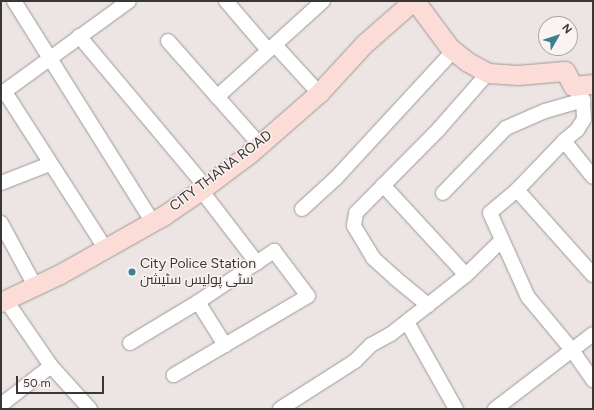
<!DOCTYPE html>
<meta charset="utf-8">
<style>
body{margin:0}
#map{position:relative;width:594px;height:410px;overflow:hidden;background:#ece5e4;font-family:Figtree,Cairo,sans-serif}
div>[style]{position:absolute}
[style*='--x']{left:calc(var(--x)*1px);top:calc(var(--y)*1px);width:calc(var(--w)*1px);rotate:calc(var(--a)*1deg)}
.roads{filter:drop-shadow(0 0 1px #9e9897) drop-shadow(0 0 1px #9e9897)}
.street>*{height:14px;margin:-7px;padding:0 7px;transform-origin:7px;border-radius:7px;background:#fff}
.secondary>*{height:19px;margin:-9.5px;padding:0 9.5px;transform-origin:9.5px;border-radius:9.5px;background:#fcdcd6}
.dots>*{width:11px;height:11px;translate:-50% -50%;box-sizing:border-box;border:2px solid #f9f3f1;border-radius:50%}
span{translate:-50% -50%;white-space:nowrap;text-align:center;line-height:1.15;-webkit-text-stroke:3px #f9f3f1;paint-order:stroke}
.street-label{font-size:14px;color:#393736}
.poi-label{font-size:14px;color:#393736}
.left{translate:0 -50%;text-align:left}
.frame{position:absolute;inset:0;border:2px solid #393736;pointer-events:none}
.north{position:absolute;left:538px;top:16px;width:40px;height:40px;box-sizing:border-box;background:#f9f3f1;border:1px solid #aca8a6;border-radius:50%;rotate:51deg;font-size:11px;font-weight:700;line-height:16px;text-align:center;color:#393736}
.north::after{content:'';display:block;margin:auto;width:14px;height:18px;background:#3b808e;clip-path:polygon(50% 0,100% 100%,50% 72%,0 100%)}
.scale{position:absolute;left:16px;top:376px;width:88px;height:18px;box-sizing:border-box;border:2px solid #393736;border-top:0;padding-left:5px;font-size:12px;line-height:14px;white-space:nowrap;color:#393736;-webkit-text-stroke:3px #f9f3f1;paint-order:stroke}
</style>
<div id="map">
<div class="roads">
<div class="street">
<i style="--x:14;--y:1;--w:260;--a:57.9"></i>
<i style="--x:226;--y:1;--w:65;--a:49.4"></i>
<i style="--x:79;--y:36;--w:194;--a:50"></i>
<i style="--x:168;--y:41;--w:137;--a:48.5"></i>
<i style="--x:275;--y:45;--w:65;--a:47.5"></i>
<i style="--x:488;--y:73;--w:74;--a:131.2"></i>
<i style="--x:439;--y:129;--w:118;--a:134.7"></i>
<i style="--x:356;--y:213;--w:13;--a:99"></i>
<i style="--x:354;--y:226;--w:37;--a:59"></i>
<i style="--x:373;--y:258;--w:30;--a:42"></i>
<i style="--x:395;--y:278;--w:43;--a:39.3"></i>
<i style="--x:428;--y:305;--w:48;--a:-38.3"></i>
<i style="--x:466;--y:275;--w:50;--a:-44.2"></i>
<i style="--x:573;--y:86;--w:17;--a:54"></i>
<i style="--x:583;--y:100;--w:19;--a:87"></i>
<i style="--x:584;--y:119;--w:13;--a:122"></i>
<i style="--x:577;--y:130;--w:17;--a:140"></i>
<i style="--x:564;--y:141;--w:68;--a:133.8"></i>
<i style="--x:517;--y:190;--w:35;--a:140"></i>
<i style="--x:490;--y:213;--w:92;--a:65.7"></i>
<i style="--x:528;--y:297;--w:69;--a:50.3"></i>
<i style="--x:572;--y:350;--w:37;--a:55"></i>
<i style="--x:5;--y:92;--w:185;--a:57.3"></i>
<i style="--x:1;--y:94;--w:158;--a:-36"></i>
<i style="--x:217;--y:97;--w:143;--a:-42.2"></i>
<i style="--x:564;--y:141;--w:46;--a:51.1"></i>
<i style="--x:1;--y:183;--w:53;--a:-21.2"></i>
<i style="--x:383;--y:185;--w:122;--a:47.3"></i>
<i style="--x:201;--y:190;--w:92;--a:52.5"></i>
<i style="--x:517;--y:190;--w:114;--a:48.2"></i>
<i style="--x:443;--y:193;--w:91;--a:-45.9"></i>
<i style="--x:506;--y:128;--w:43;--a:-23.6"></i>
<i style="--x:545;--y:111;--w:40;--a:-16"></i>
<i style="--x:302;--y:209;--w:46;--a:-42.4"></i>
<i style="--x:336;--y:178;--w:174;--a:-47.3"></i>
<i style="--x:1;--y:223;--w:72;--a:61.6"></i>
<i style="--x:5;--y:299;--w:81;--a:55.5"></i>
<i style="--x:51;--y:366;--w:58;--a:47.8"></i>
<i style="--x:198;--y:302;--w:51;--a:57.9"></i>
<i style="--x:407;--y:322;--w:100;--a:60.6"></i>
<i style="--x:130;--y:343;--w:79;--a:-31.1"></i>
<i style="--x:198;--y:302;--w:92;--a:-33.9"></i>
<i style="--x:274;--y:251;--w:56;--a:52.9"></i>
<i style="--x:308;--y:296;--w:156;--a:149.5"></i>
<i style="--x:1;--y:405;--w:63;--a:-38"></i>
<i style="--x:280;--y:409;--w:89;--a:-32.6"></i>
<i style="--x:355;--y:361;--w:23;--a:-45"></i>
<i style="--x:371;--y:345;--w:23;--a:-29"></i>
<i style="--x:391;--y:334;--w:47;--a:-38.1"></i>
<i style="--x:495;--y:409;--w:123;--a:-37.4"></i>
</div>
<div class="secondary">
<i style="--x:415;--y:1;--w:59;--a:53.3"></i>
<i style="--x:450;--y:48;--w:23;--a:38"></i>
<i style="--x:468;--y:62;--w:23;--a:29"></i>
<i style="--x:488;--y:73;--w:30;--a:4"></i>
<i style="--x:518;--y:75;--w:47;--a:-4.9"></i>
<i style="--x:565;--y:71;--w:17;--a:62"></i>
<i style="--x:573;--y:86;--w:20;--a:-6"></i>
<i style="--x:1;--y:302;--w:65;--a:-25.4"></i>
<i style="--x:60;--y:274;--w:118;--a:-29.4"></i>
<i style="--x:163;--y:216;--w:46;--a:-34.4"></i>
<i style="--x:201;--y:190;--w:60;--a:-36.9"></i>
<i style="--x:249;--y:154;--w:93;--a:-41.1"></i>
<i style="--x:319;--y:93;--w:67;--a:-47.4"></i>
<i style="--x:364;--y:44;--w:65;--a:-41.3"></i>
</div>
</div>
<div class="dots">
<i style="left:132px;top:272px;background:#3b808e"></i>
</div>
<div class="street-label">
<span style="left:221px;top:171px;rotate:-37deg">CITY THANA ROAD</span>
</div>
<div class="poi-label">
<span class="left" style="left:140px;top:272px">City Police Station<br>سٹی پولیس سٹیشن</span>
</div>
<div class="frame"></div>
<div class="north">N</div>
<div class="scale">50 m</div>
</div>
